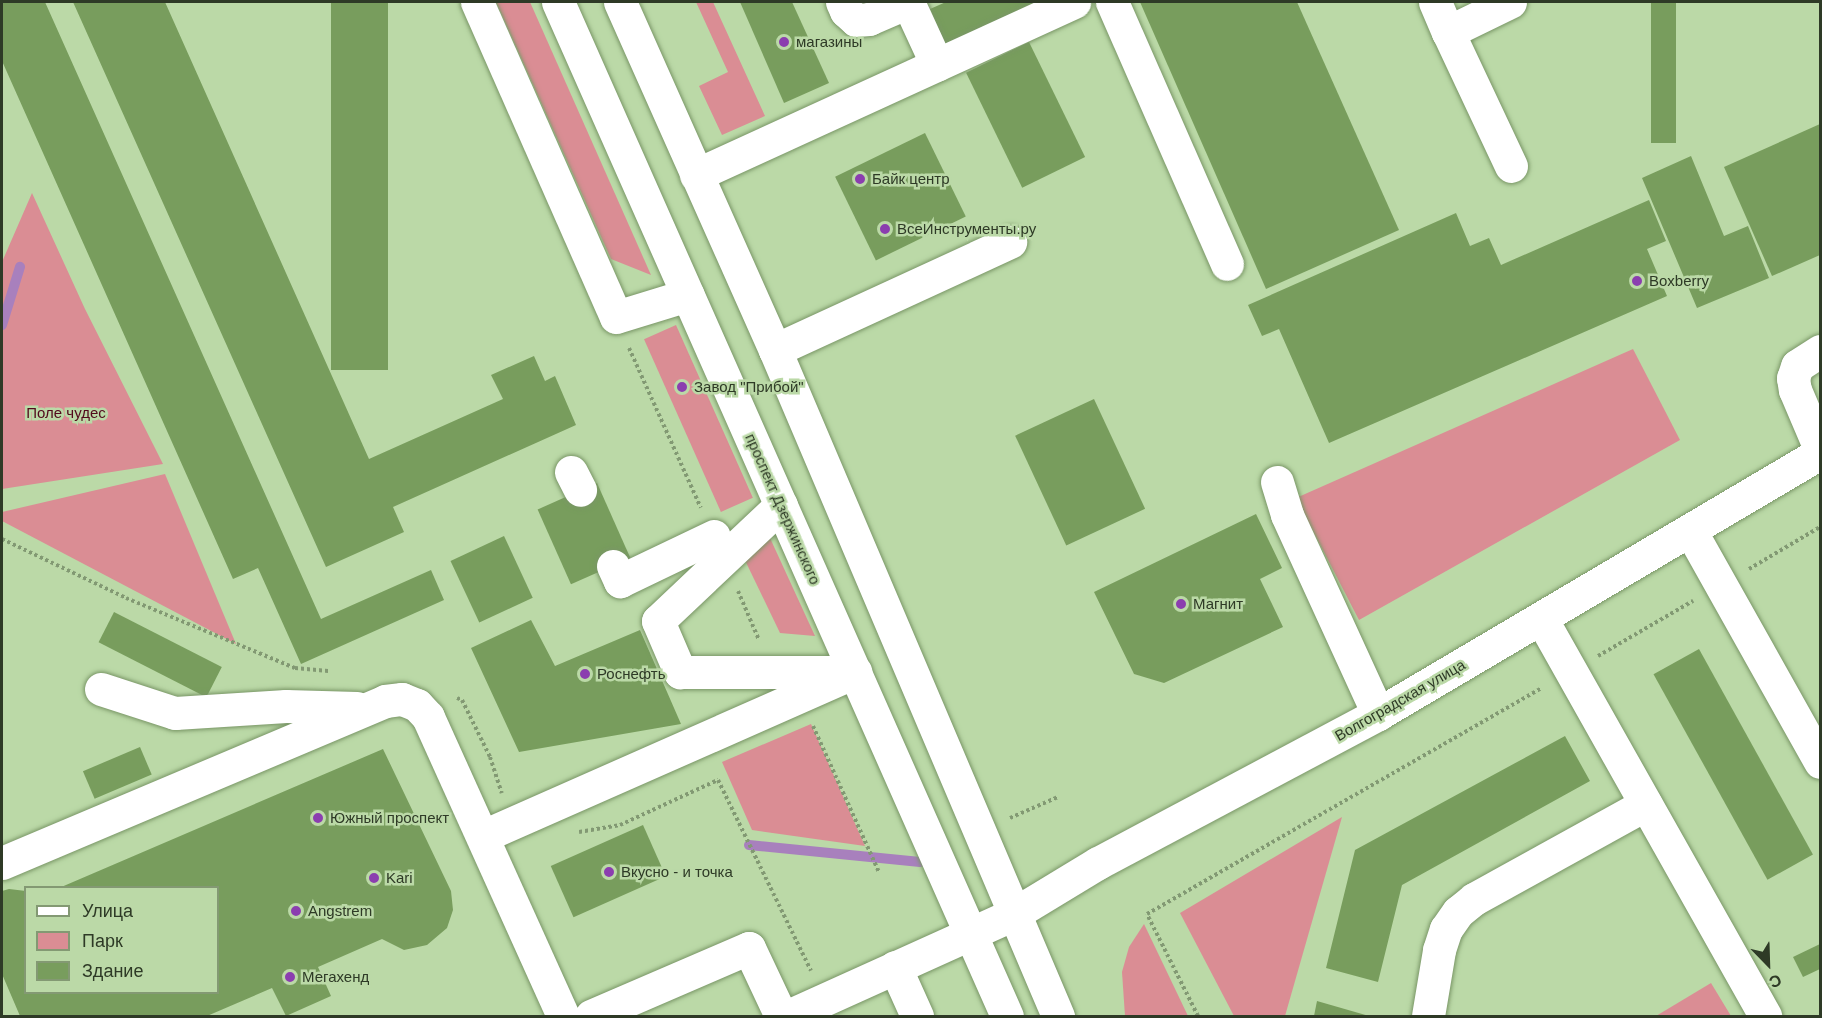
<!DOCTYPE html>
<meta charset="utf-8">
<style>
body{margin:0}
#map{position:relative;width:1822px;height:1018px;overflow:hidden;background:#bbd9a7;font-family:Helvetica,sans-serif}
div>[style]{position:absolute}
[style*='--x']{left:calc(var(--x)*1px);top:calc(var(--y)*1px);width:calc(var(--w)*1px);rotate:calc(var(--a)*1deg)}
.green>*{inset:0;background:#da8d94;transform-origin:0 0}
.stream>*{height:10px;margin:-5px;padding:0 5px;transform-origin:5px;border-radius:5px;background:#a880bd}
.building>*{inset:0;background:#789d5d;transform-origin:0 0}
.path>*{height:4px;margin-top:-2px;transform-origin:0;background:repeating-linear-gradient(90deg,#829973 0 3px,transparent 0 6px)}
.roads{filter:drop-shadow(0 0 2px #799666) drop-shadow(0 0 2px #799666)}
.minor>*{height:33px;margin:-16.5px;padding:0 16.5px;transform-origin:16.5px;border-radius:16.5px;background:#fff}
.dots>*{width:16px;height:16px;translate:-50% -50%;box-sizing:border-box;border:3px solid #bbd9a7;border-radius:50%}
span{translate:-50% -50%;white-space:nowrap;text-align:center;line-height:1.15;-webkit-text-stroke:5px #bbd9a7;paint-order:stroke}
.poi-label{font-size:15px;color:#2e3a26}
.left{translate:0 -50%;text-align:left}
.park-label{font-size:15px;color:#520a1c}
.street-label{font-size:15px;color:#2e3a26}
.frame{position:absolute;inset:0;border:3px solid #2e3a26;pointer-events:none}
.legend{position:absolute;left:24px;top:886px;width:195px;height:108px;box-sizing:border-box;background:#bbd9a7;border:2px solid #839973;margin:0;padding:8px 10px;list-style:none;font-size:18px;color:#2e3a26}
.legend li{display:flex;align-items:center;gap:12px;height:30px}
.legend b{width:30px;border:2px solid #839973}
.north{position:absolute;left:1738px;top:934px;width:60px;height:60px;-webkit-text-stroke:4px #bbd9a7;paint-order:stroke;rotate:157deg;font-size:16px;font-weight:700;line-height:24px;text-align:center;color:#2e3a26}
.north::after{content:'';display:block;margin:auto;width:21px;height:27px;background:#2e3a26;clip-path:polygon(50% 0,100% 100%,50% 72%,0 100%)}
</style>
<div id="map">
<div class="green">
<i style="clip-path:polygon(496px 2px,530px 2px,651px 275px,611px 259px)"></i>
<i style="clip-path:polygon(696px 2px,713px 2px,765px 116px,722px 135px,699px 86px,728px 72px)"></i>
<i style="clip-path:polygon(32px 193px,85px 309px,163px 464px,2px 489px,2px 262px)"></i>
<i style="left:676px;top:325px;width:189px;height:35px;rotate:66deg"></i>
<i style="clip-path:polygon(1633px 349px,1680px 440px,1359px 620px,1296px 498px)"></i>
<i style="clip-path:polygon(165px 474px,236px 644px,2px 521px,2px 512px)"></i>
<i style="clip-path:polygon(770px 538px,815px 636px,780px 633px,741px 552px)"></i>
<i style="clip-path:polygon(811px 724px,865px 846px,752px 830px,722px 762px)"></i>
<i style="clip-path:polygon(1342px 817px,1285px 1016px,1234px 1016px,1180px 913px)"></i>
<i style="clip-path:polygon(1144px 924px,1188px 1016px,1125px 1016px,1122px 972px,1129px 947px)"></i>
<i style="clip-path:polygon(1711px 983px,1731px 1016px,1656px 1016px)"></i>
</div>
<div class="stream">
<i style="--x:2;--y:325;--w:61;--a:-72.8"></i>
<i style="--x:749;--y:845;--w:172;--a:5.7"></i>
</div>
<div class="building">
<i style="clip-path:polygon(2px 2px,45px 2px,321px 619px,431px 570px,444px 600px,301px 664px,258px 568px,233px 579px,2px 61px)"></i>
<i style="clip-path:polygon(73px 2px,165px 2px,369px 459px,503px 399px,491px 375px,534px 356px,545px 381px,555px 376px,576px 425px,393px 507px,404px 532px,326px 567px)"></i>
<i style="left:331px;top:2px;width:57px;height:368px"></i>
<i style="clip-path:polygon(740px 2px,792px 2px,829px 83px,784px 103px)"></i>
<i style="clip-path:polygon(946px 2px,1050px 2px,947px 48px,930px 9px)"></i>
<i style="clip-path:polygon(1140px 2px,1297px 2px,1399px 230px,1266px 289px)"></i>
<i style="left:1651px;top:2px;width:25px;height:141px"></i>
<i style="left:1029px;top:42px;width:128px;height:70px;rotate:64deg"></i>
<i style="clip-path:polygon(1820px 124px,1820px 255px,1772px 276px,1724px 167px)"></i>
<i style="left:925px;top:133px;width:93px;height:100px;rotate:64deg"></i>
<i style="clip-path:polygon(1691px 156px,1724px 236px,1748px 226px,1769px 278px,1697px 308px,1642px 178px)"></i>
<i style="clip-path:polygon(1649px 200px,1666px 241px,1647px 249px,1667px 296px,1329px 443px,1279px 329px,1262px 336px,1248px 305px,1456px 213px,1470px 246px,1489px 238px,1501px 265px)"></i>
<i style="left:1094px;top:399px;width:121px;height:87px;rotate:65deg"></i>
<i style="left:597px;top:483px;width:82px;height:65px;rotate:66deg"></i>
<i style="clip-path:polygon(1256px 514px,1282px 568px,1260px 579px,1283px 627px,1164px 683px,1134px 674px,1094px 592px)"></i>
<i style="left:504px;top:536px;width:68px;height:59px;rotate:65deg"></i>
<i style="left:114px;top:612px;width:121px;height:34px;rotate:27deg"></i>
<i style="clip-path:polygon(531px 620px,555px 666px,640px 630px,681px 724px,519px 752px,471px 648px)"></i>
<i style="left:1699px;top:649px;width:235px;height:52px;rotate:61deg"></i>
<i style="clip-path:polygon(1565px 736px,1590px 781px,1402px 885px,1378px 982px,1326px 968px,1355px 850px)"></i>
<i style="left:140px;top:747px;width:30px;height:62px;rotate:67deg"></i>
<i style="clip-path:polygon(383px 749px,451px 891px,453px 910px,447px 928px,427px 945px,404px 950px,382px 939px,318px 967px,331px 996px,286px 1016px,272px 988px,207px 1016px,20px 1016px,2px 974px,2px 891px,9px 889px,26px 891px,26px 993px,218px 993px,218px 888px,59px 888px)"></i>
<i style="left:643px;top:825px;width:56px;height:101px;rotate:66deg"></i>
<i style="clip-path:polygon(1820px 944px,1820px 969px,1803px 977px,1793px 957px)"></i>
<i style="clip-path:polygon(1317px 1001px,1369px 1016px,1314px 1016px)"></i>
</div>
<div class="path">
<i style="--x:629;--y:348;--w:175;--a:65.8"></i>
<i style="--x:2;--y:539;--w:137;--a:25.4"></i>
<i style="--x:126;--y:598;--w:183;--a:22.5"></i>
<i style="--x:295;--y:668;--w:36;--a:5"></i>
<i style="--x:1749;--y:569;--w:82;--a:-30.6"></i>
<i style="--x:738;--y:591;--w:53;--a:66.8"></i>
<i style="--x:1598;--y:656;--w:110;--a:-30.1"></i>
<i style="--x:457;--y:698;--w:5;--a:22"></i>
<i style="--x:462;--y:700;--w:64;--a:63.8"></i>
<i style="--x:490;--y:757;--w:38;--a:72"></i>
<i style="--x:813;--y:726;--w:160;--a:65.7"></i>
<i style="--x:1010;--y:818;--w:52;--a:-23.6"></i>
<i style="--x:579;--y:832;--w:42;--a:-9.7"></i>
<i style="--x:620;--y:825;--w:108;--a:-24.7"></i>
<i style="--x:718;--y:780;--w:212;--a:64"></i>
<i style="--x:1198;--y:1016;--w:114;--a:-116.6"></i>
<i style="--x:1147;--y:914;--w:455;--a:-29.8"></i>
</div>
<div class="roads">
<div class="minor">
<i style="--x:477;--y:2;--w:344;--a:66.2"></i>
<i style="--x:616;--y:317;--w:75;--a:-17"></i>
<i style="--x:558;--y:2;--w:1109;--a:66.12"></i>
<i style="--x:620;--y:2;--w:381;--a:66"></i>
<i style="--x:775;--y:350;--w:724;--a:66.98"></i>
<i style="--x:842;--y:2;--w:10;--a:66"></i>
<i style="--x:846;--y:11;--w:13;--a:42"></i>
<i style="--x:856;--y:20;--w:13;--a:-4"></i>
<i style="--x:869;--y:19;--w:43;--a:-23.6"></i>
<i style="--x:908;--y:2;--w:69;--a:65.3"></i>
<i style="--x:1112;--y:2;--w:286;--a:66.3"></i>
<i style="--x:1435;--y:2;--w:33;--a:67"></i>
<i style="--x:1510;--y:2;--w:69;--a:154.2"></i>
<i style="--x:1448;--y:32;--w:148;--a:64.8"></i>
<i style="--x:696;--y:175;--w:416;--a:-24.6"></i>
<i style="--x:775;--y:350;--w:259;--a:-24.7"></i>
<i style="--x:1820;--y:351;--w:27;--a:147"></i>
<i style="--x:1797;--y:366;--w:13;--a:108"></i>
<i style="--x:1793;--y:378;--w:12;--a:81"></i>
<i style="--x:1795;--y:390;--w:64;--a:67"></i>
<i style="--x:571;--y:472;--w:20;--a:63"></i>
<i style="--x:1277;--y:482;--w:34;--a:73"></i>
<i style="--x:1287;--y:515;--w:219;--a:65.4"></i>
<i style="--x:781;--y:505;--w:169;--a:136.7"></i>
<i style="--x:658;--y:621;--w:56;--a:66.7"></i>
<i style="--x:680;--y:672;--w:161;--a:0"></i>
<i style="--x:1690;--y:530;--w:266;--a:60.7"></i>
<i style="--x:613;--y:566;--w:17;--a:65"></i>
<i style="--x:620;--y:581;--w:104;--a:-25.6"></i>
<i style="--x:1541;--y:618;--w:457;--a:60.6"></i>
<i style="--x:101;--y:689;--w:78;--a:18"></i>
<i style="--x:175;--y:713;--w:111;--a:-3.6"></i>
<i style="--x:286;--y:706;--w:71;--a:1.6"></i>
<i style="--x:483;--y:836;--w:407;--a:-23.8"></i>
<i style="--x:2;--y:863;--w:416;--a:-22.9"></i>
<i style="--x:385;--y:701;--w:17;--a:-7"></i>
<i style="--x:402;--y:699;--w:16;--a:22"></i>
<i style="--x:417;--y:705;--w:16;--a:47"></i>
<i style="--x:428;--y:717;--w:328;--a:65.7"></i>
<i style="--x:895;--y:967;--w:54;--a:65.8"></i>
<i style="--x:591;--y:1016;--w:172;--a:-23.3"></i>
<i style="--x:749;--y:948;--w:75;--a:64.8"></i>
<i style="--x:788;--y:1016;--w:246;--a:-24.3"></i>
<i style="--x:1012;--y:915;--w:100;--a:-31.2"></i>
<i style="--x:1098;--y:863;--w:317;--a:-28"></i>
<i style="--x:1378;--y:714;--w:513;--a:-30.56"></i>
<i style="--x:1428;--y:1016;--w:67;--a:-80.5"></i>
<i style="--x:1439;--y:950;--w:22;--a:-72"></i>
<i style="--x:1446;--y:929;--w:21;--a:-55"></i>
<i style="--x:1458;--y:912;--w:21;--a:-39"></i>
<i style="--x:1474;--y:899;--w:196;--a:-28.9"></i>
</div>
</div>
<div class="dots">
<i style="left:784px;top:42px;background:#8b3eaf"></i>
<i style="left:860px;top:179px;background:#8b3eaf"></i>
<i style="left:885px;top:229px;background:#8b3eaf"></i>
<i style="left:1637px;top:281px;background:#8b3eaf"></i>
<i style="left:682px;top:387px;background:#8b3eaf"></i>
<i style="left:1181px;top:604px;background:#8b3eaf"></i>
<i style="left:585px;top:674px;background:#8b3eaf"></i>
<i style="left:318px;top:818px;background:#8b3eaf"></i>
<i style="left:609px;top:872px;background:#8b3eaf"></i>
<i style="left:374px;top:878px;background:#8b3eaf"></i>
<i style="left:296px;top:911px;background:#8b3eaf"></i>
<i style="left:290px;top:977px;background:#8b3eaf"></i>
</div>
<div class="poi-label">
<span class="left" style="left:796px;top:42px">магазины</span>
<span class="left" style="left:872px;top:179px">Байк центр</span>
<span class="left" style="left:897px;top:229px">ВсеИнструменты.ру</span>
<span class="left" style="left:1649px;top:281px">Boxberry</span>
<span class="left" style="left:694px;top:387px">Завод "Прибой"</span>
<span class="left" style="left:1193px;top:604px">Магнит</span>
<span class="left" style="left:597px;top:674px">Роснефть</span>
<span class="left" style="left:330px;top:818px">Южный проспект</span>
<span class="left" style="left:621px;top:872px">Вкусно - и точка</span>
<span class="left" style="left:386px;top:878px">Kari</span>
<span class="left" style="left:308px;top:911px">Angstrem</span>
<span class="left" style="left:302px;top:977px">Мегахенд</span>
</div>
<div class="park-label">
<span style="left:66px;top:413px">Поле чудес</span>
</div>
<div class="street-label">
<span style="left:783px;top:509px;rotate:66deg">проспект Дзержинского</span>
<span style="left:1400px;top:700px;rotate:-30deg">Волгоградская улица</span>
</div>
<div class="frame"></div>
<ul class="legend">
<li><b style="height:8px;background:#fff"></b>Улица</li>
<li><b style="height:16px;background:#da8d94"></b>Парк</li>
<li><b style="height:16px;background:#789d5d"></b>Здание</li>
</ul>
<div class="north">С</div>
</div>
